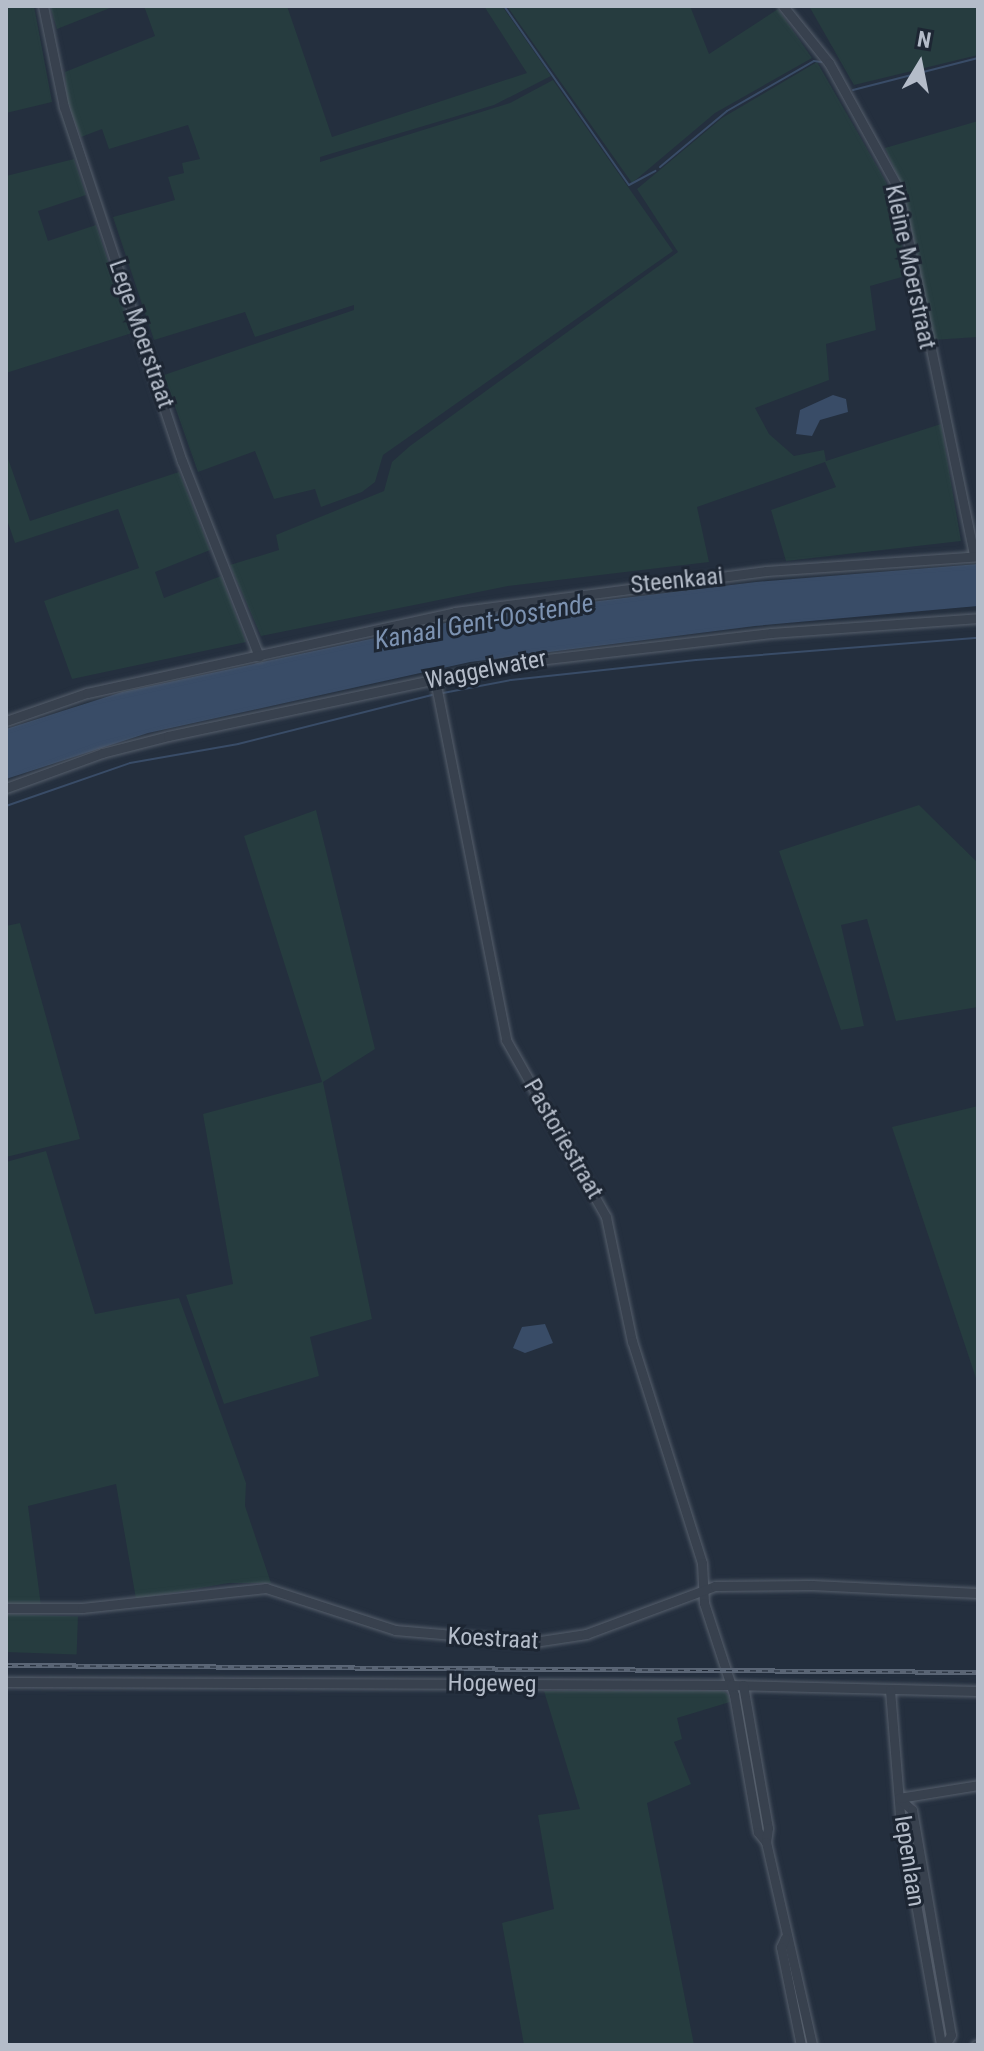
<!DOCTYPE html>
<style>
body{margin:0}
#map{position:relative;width:984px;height:2051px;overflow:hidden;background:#242f3e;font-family:"Roboto Condensed",sans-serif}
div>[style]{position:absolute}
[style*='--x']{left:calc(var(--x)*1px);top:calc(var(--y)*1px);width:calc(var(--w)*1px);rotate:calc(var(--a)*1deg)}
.green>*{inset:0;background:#263c3f;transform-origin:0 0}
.water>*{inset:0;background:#394c67}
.stream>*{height:2px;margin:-1px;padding:0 1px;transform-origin:1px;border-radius:1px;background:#394c67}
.roads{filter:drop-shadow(0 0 2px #565f6c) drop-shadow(0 0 2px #565f6c)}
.street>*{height:9px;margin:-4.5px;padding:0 4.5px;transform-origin:4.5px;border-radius:4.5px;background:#38414e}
.rail>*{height:5px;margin-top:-2.5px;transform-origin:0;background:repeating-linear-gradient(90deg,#1d2633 0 6px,#5a6575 0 12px);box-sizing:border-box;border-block:2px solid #5a6575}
span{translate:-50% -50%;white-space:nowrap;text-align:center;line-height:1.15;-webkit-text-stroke:6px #1d2633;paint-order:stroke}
.street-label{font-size:24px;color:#b4bcc9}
.water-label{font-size:26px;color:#7c92b1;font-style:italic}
.frame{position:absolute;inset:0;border:8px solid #b4bcc9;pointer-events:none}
.north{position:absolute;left:880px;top:24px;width:80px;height:80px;-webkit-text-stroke:6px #1d2633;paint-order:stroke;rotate:10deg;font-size:22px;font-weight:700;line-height:32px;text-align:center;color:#b4bcc9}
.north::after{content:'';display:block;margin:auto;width:28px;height:36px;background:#b4bcc9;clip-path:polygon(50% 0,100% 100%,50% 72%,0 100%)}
</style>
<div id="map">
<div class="green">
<i style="clip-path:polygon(6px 6px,34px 6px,52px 102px,6px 113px)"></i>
<i style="clip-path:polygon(50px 6px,115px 6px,57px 29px)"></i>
<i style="clip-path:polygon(144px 6px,287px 6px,332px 137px,527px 73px,484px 6px,502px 6px,551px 76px,494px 105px,320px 157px,320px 162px,510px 103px,553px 80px,673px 251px,383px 455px,375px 482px,362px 492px,321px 507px,315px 489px,274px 499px,255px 451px,198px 472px,164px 375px,354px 310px,354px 305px,255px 337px,245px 312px,154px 340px,113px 217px,175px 200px,168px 177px,184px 173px,182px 163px,200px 159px,188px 125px,109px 149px,102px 129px,81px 137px,67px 101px,65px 72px,155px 36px)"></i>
<i style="clip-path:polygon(507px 6px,690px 6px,709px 54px,778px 9px,812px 58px,715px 113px,632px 183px)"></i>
<i style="clip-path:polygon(809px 6px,978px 6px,978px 55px,854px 85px)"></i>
<i style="clip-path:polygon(817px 62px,886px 182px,908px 270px,901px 272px,902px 277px,870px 286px,876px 330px,826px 344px,829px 380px,755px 408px,769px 434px,794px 456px,824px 450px,826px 461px,941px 424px,961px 541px,786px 561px,771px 510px,836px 487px,825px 462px,697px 507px,709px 562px,508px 586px,261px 636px,230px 565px,279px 550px,276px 535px,384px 491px,392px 462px,410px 446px,678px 252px,637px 189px,722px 118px)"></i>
<i style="clip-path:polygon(978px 121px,978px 337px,932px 340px,904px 190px,885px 148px)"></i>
<i style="clip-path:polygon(74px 159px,86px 195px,38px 211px,48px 241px,96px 225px,132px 333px,6px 373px,6px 176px)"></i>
<i style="clip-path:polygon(6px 453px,30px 521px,179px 472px,210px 550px,155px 572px,164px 598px,221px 576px,246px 642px,72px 679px,44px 601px,139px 568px,118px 509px,15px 543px,6px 517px)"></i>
<i style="clip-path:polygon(919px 805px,978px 863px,978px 1007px,896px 1021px,867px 919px,841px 925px,864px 1026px,841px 1030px,779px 851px)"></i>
<i style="clip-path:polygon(316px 810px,375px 1049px,323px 1082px,372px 1319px,310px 1337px,319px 1376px,224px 1404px,186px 1295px,233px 1284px,203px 1114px,322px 1082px,244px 836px)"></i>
<i style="clip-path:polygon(20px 923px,80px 1139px,6px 1157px,6px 926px)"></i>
<i style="clip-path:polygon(978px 1106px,978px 1384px,892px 1127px)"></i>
<i style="clip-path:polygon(46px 1151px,95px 1314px,179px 1298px,246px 1483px,245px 1506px,271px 1583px,229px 1583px,136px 1599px,116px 1484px,28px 1506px,41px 1606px,6px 1603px,6px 1162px)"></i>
<i style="left:6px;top:1614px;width:72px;height:38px;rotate:2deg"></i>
<i style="clip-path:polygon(544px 1691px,724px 1691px,729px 1696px,730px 1702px,677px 1718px,682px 1739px,674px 1742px,691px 1784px,647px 1803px,694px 2045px,524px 2045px,502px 1923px,554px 1909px,538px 1815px,580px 1809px)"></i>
</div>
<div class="water">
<i style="clip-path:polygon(833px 395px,846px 399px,848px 412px,820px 420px,812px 436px,796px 434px,800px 410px)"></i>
<i style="clip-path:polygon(978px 564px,978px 606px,755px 626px,470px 662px,148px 733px,6px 779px,6px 729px,122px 692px,483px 615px,756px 582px)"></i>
<i style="clip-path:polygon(545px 1324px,553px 1343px,525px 1353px,513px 1348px,522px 1327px)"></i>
</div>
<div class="stream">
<i style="--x:504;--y:6;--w:218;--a:55.1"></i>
<i style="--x:629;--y:185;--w:30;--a:-28"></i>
<i style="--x:853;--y:90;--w:129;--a:-14.4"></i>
<i style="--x:660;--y:167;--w:87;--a:-39.9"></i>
<i style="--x:727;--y:111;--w:100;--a:-29.9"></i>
<i style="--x:814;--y:61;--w:8;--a:7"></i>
<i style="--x:443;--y:693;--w:69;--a:-10.8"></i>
<i style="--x:511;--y:680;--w:186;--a:-6.2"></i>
<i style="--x:696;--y:660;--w:283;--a:-4.5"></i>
<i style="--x:6;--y:806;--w:131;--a:-19.1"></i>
<i style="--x:130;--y:763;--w:110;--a:-10"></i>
<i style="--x:238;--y:744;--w:200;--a:-14.2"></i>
</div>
<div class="roads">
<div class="street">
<i style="--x:43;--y:6;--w:103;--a:78.3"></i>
<i style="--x:64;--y:107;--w:373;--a:71.6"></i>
<i style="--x:182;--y:461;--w:210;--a:68.5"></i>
<i style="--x:783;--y:6;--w:73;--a:51.1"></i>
<i style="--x:829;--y:63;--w:141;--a:61.1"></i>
<i style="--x:897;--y:186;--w:378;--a:78.2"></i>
<i style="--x:435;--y:680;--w:367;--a:78.8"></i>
<i style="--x:506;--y:1040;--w:203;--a:60.5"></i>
<i style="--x:606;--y:1217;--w:127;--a:78.2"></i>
<i style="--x:632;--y:1341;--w:233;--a:72.5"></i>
<i style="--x:702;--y:1563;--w:40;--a:87.1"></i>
<i style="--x:704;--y:1603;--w:97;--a:71.9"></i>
<i style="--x:734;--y:1695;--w:139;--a:80.1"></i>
<i style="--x:758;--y:1832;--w:13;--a:51"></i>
<i style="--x:6;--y:721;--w:86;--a:-19.1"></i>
<i style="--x:87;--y:693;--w:377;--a:-12.4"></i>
<i style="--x:455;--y:612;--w:314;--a:-7.5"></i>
<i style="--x:766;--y:571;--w:213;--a:-4"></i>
<i style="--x:6;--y:788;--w:102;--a:-20"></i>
<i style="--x:102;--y:753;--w:68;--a:-14.4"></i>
<i style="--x:168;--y:736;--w:352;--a:-12"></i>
<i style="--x:512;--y:663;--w:261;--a:-6.6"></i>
<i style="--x:771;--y:633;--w:208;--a:-4.1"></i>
<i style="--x:6;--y:1608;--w:76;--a:0"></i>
<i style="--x:82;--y:1608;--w:185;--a:-6.2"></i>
<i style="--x:266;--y:1588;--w:136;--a:18"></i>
<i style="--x:395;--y:1630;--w:140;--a:4.9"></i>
<i style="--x:534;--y:1642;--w:53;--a:-8.7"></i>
<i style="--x:586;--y:1634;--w:138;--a:-20.4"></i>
<i style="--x:715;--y:1586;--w:97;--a:-0.6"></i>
<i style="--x:812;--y:1585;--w:166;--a:2.8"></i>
<i style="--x:6;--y:1682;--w:725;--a:0.24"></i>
<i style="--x:731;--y:1685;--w:247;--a:1.4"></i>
<i style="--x:743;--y:1685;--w:145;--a:80.1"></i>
<i style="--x:768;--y:1828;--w:14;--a:98"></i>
<i style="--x:766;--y:1842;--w:208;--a:77.2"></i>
<i style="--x:890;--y:1690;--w:124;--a:85.4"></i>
<i style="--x:900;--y:1814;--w:235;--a:79.9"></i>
<i style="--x:899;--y:1798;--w:18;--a:43"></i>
<i style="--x:912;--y:1810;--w:228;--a:80.2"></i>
<i style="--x:951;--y:2035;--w:12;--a:121"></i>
<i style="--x:899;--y:1798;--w:80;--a:-9.3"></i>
<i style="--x:785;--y:1938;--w:10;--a:114"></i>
<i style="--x:781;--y:1947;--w:100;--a:78.5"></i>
<i style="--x:976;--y:2045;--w:2;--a:0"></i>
</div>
</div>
<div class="rail">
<i style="--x:6;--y:1665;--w:972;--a:0.41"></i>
</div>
<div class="street-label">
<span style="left:910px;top:267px;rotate:78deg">Kleine Moerstraat</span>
<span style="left:141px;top:334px;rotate:71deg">Lege Moerstraat</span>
<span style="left:677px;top:581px;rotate:-6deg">Steenkaai</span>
<span style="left:486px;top:670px;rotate:-11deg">Waggelwater</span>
<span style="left:563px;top:1139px;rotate:60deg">Pastoriestraat</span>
<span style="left:493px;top:1639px;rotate:3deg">Koestraat</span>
<span style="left:492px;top:1684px;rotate:1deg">Hogeweg</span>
<span style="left:909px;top:1861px;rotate:81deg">Iepenlaan</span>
</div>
<div class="water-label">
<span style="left:484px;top:622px;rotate:-10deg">Kanaal Gent-Oostende</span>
</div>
<div class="frame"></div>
<div class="north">N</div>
</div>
